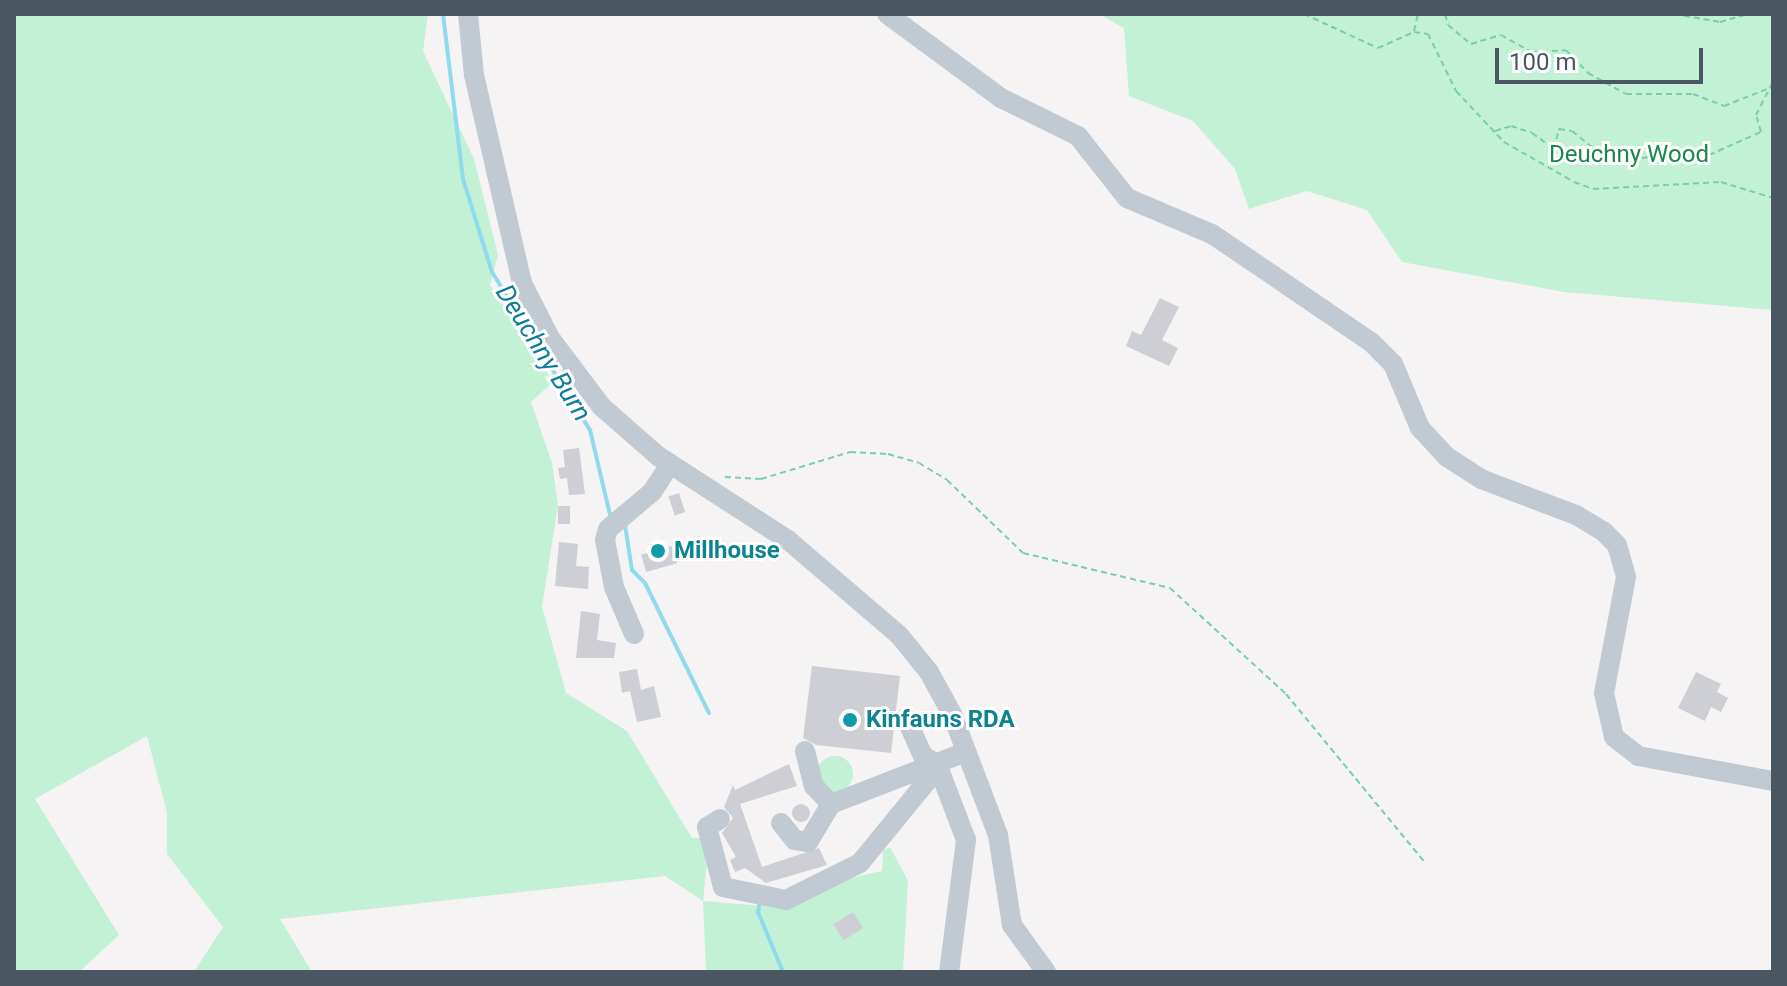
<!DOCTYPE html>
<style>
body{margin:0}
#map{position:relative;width:1787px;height:986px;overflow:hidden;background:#f5f3f3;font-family:Roboto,sans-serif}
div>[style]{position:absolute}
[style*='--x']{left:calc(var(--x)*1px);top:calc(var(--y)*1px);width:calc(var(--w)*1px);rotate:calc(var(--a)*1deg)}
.green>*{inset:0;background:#c3f1d5}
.round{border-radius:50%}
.stream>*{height:4px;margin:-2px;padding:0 2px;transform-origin:2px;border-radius:2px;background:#90daee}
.building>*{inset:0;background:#cdcfd5;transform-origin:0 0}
.path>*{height:2px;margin-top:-1px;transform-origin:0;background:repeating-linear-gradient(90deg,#7ad0a6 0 6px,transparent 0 10px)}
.minor>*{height:20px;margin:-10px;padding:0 10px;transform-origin:10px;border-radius:10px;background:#c1cad2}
.dots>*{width:22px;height:22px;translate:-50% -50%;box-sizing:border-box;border:4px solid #fff;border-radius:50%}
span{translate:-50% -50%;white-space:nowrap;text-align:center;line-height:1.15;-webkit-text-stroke:6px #fff;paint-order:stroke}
.park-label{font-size:24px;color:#17864f}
.culture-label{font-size:24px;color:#0d838f;font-weight:700}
.left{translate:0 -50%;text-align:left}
.water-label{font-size:26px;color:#0c7c9b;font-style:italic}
.frame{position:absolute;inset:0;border:16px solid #4a5661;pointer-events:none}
.scale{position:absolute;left:1495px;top:48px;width:208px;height:36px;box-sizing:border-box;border:4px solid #4a5661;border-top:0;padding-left:10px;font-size:24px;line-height:28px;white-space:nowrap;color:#4a5661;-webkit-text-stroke:6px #fff;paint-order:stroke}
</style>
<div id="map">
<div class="green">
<i style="clip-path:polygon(14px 14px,428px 14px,423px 51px,474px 159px,498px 255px,490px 285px,553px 382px,531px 402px,552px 463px,558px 505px,542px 607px,566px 693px,627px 731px,692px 838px,700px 838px,708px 850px,703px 901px,790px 908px,845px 879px,882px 871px,883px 851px,890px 847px,908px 881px,903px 972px,706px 972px,703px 901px,665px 876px,280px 919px,312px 972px,194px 972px,223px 927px,167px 854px,167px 813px,147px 736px,35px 799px,119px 935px,79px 972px,14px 972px)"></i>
<i style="clip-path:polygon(1099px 14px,1773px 14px,1773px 310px,1564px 292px,1402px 262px,1367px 210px,1307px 191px,1249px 209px,1235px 169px,1193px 121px,1129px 96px,1124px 28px)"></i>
<i class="round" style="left:817px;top:756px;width:36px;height:36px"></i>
</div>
<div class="stream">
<i style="--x:443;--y:14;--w:166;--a:83.1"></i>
<i style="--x:463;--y:179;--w:97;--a:72.7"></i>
<i style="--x:492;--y:272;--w:186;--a:58.2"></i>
<i style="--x:590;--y:430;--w:91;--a:76.7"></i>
<i style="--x:625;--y:525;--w:46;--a:81.2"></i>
<i style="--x:632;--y:570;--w:18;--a:45"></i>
<i style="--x:645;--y:583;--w:145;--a:63.8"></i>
<i style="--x:760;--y:901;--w:11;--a:100"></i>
<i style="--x:758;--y:912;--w:65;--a:67.4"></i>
</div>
<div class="building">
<i style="clip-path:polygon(1160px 298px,1179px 307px,1162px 340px,1178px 348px,1169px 366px,1126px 346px,1132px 331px,1141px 335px)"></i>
<i style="clip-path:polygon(579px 448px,585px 494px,569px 495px,567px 478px,560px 479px,558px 468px,565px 467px,563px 450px)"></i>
<i style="left:679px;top:493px;width:20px;height:11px;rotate:72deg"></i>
<i style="left:558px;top:506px;width:12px;height:18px"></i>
<i style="clip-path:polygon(559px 542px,578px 544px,576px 566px,589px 567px,588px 589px,555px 586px)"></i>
<i style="left:672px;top:546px;width:18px;height:32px;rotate:74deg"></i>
<i style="clip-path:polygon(581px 611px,600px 614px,597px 640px,616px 643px,614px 658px,576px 658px)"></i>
<i style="clip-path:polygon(812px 666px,900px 676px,891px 753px,816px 745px,803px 738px)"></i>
<i style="clip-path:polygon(637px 669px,641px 690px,654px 686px,661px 717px,637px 722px,630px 691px,622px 693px,619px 672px)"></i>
<i style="clip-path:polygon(1696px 672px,1721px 684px,1717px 692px,1728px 698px,1721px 712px,1711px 707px,1705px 721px,1678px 708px)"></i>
<i style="clip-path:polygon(789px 764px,797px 786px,740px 804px,762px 867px,819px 848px,827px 865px,766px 883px,745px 868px,735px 872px,730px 860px,736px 857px,722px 833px,733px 818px,724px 807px,733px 785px,735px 790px)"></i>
<i class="round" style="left:792px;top:804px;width:18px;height:18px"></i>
<i style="left:853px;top:912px;width:19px;height:23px;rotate:58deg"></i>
</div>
<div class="path">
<i style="--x:1304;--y:14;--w:81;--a:24.7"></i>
<i style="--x:1378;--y:48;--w:39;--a:-24"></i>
<i style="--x:1414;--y:32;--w:14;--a:8"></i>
<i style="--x:1428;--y:34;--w:64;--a:63.8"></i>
<i style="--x:1456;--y:91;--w:70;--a:46.7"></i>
<i style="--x:1504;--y:142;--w:81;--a:29.7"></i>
<i style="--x:1574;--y:182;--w:20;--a:20"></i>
<i style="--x:1593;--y:189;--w:128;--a:-3.1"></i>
<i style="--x:1721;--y:182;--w:54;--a:17.1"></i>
<i style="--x:1445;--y:14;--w:11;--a:75"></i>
<i style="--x:1448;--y:25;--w:30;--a:40"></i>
<i style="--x:1471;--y:44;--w:31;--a:-17"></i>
<i style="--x:1501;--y:35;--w:35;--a:29"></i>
<i style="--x:1532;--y:52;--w:34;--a:-3"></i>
<i style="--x:1566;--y:50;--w:32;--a:46"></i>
<i style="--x:1588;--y:73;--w:43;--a:28.9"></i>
<i style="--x:1626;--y:94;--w:67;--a:0"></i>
<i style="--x:1693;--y:94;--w:33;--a:21"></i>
<i style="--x:1724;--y:106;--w:46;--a:-21.6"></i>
<i style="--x:1674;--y:14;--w:47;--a:9.9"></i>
<i style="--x:1720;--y:22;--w:29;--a:-16"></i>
<i style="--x:1414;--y:31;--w:17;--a:-77"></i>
<i style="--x:1495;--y:131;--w:17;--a:-17"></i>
<i style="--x:1511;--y:126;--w:22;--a:18"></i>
<i style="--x:1532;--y:133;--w:27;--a:36"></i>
<i style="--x:1554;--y:149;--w:21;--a:-76"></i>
<i style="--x:1559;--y:129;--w:13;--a:9"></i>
<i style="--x:1572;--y:131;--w:53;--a:38.8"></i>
<i style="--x:1613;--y:164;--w:77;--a:-11.2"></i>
<i style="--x:1689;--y:149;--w:21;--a:17"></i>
<i style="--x:1709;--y:155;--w:57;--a:-23.9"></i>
<i style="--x:1761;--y:132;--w:18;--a:-106"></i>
<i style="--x:1756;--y:115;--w:37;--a:-63"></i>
<i style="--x:725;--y:477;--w:36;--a:3"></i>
<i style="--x:761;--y:479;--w:93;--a:-16.9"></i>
<i style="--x:850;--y:452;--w:38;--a:3"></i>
<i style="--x:888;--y:454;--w:32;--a:16"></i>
<i style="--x:919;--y:463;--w:33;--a:31"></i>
<i style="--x:947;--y:480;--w:105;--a:43.8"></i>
<i style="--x:1023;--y:553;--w:151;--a:13.4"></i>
<i style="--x:1170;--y:588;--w:157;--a:42.4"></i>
<i style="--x:1286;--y:694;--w:220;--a:50.5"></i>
</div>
<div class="minor">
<i style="--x:468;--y:14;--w:61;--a:84.4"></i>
<i style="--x:474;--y:75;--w:213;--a:77"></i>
<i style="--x:522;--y:283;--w:62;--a:63"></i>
<i style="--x:550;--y:338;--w:86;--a:53"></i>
<i style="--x:602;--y:407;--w:74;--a:41.2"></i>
<i style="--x:658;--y:456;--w:155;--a:32.9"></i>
<i style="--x:788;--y:540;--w:146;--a:40.6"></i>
<i style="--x:899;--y:635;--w:48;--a:51"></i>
<i style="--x:929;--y:672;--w:48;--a:61.3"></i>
<i style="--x:952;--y:714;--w:129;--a:69.2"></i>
<i style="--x:998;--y:835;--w:91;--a:81.2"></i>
<i style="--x:1012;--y:925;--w:58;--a:54.1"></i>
<i style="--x:887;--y:14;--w:142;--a:36.4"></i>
<i style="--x:1001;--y:98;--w:86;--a:26.3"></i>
<i style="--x:1078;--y:136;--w:79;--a:51.7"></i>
<i style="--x:1127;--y:198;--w:92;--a:23"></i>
<i style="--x:1212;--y:234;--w:192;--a:34.2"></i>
<i style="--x:1371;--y:342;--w:31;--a:45"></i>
<i style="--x:1393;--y:364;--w:69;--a:67.1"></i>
<i style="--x:1420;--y:428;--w:40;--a:47"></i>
<i style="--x:1447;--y:457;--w:40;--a:32.9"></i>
<i style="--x:1481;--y:479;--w:102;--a:20.8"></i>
<i style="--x:1576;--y:515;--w:33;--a:31"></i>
<i style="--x:1604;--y:532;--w:18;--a:45"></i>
<i style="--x:1617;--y:545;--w:33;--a:74"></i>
<i style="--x:1626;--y:577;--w:118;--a:100.7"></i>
<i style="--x:1604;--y:693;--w:45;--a:77.2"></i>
<i style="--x:1614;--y:737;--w:31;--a:38"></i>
<i style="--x:1638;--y:756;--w:137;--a:10.5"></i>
<i style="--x:634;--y:634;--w:51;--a:-113.1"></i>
<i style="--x:614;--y:587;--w:48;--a:-100.8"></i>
<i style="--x:605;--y:540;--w:11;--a:-75"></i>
<i style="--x:608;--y:529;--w:57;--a:-40.1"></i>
<i style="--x:652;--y:492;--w:33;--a:-57"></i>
<i style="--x:906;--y:718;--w:42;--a:65.9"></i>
<i style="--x:923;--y:756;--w:16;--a:30"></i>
<i style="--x:937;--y:764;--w:81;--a:69.1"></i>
<i style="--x:966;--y:840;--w:133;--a:97.3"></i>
<i style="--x:805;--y:751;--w:36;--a:76"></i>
<i style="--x:814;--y:786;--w:25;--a:47"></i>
<i style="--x:720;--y:819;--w:15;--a:148"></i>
<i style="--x:707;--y:827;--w:62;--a:75.1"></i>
<i style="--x:723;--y:887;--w:64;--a:11.7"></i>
<i style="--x:786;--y:900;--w:83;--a:-26.6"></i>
<i style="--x:860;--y:863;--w:114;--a:-50.7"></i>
<i style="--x:932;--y:775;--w:9;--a:-96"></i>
<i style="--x:781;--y:823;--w:22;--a:51"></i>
<i style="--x:795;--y:840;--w:13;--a:9"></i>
<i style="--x:808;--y:842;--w:44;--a:-58.8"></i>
<i style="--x:831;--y:804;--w:145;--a:-21.1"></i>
</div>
<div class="dots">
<i style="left:658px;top:551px;background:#0f9aa8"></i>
<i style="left:850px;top:720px;background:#0f9aa8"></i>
</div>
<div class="park-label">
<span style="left:1629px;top:155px">Deuchny Wood</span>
</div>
<div class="culture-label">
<span class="left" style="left:674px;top:551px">Millhouse</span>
<span class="left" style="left:866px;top:720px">Kinfauns RDA</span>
</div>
<div class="water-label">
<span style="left:543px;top:353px;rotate:58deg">Deuchny Burn</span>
</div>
<div class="frame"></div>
<div class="scale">100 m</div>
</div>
